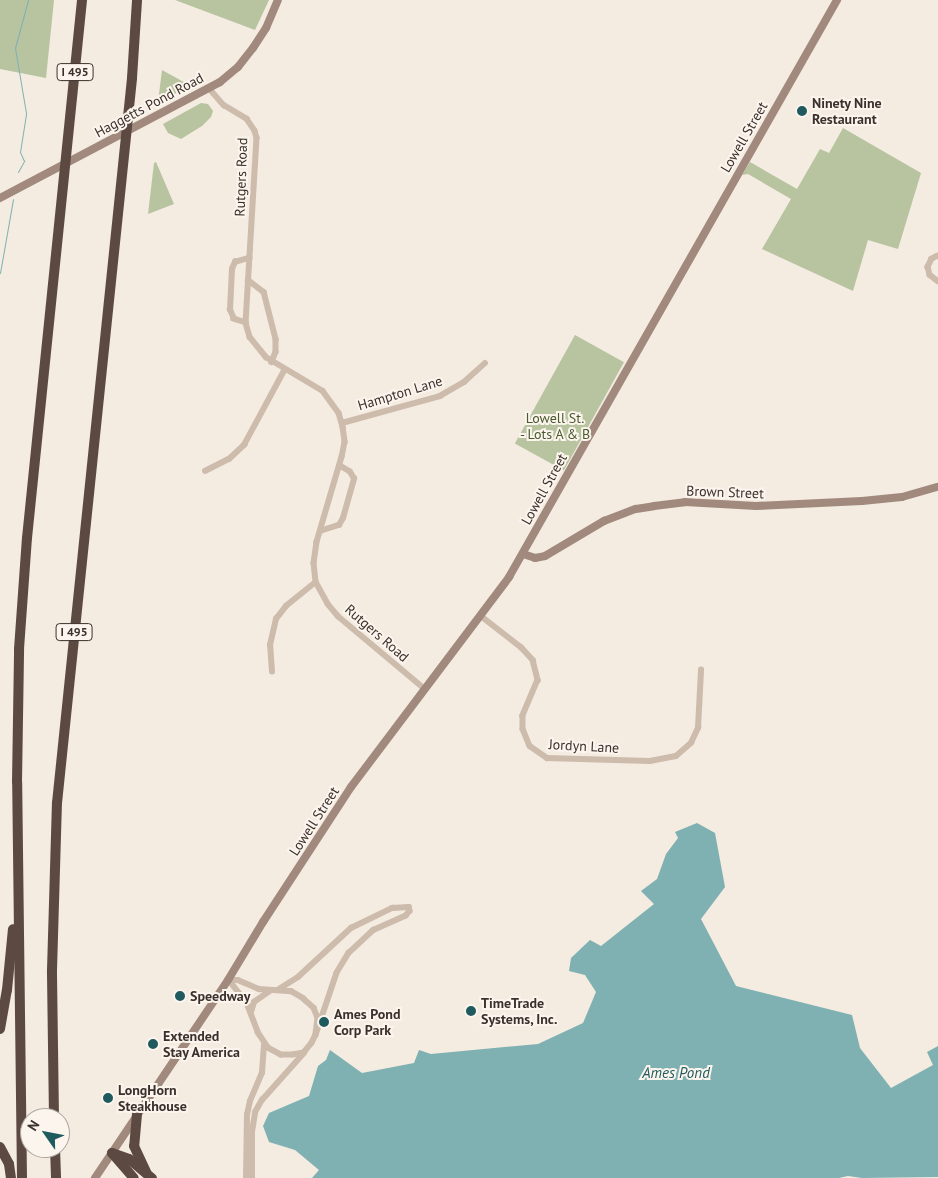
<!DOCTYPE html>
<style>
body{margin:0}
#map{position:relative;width:938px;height:1178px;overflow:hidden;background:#f4ebe1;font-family:"PT Sans",sans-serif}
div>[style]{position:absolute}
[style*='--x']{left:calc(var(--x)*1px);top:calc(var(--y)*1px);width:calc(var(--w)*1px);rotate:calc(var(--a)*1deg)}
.green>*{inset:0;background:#b8c4a0;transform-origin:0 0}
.water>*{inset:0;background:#7fb0b2}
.stream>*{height:1px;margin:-0.5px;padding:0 0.5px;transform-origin:0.5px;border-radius:0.5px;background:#7fb0b2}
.street>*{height:5.5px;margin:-2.75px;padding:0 2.75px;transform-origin:2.75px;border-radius:2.75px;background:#cdbbac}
.secondary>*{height:8px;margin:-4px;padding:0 4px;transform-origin:4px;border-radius:4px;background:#a18a7d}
.highway>*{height:10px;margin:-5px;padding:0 5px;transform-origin:5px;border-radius:5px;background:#5c4a42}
.dots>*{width:14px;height:14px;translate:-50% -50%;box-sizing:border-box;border:2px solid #fbf5ee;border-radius:50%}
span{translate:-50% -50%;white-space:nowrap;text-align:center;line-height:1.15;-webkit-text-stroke:4px #fbf5ee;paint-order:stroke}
.shield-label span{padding:1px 4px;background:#fbf5ee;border:1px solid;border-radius:4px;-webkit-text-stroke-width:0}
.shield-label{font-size:12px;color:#3b302b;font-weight:700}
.poi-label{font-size:14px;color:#3b302b;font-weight:700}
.left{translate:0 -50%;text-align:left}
.street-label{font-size:14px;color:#3b302b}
.park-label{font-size:14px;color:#4a5a2e}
.water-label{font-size:15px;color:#1f5a5e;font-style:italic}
.north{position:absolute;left:20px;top:1108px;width:50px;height:50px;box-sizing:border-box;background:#fbf5ee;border:1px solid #aea6a0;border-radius:50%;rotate:303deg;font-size:14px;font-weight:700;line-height:20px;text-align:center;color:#3b302b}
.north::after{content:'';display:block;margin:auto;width:18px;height:22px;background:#1f5a5e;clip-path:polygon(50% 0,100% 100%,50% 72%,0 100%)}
</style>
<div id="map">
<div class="green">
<i style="clip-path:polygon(0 0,54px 0,46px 78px,0 69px)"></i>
<i style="clip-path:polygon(175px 0,269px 0,255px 30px)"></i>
<i style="clip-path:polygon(162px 70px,191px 86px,158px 102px)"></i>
<i style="clip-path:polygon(201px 103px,208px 104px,213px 111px,211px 117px,202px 126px,181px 139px,168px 133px,163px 124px)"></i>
<i style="clip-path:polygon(843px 128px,921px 173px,898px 249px,868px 240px,853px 291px,762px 249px,791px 199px,748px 174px,742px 175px,750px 162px,797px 189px,820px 149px,829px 153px)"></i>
<i style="clip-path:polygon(156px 162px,174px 204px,148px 214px,154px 163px)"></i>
<i style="left:575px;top:335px;width:56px;height:124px;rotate:29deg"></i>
</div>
<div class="water">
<i style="clip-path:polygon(697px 823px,715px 833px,725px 887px,701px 919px,736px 986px,852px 1015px,860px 1048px,891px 1088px,933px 1065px,927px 1052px,938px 1046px,938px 1177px,862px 1178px,848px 1176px,839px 1178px,312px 1178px,319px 1170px,295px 1150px,269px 1142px,263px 1126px,269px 1113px,309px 1096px,318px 1066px,326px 1060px,330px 1050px,362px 1073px,414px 1063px,419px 1050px,431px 1054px,538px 1044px,583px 1023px,596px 992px,585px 975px,569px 971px,571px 958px,590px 940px,601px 946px,654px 904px,641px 891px,657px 879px,666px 854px,678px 838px,675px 832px)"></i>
</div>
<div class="stream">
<i style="--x:18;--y:172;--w:13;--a:-61"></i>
<i style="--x:24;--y:161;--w:10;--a:-114"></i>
<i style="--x:20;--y:152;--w:39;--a:-81"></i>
<i style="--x:26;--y:113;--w:66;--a:-99.6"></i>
<i style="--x:15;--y:48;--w:50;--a:-74.8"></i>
<i style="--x:0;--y:273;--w:75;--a:-80"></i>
</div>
<div class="street">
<i style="--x:209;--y:88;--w:23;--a:49"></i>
<i style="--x:224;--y:105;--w:27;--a:31"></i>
<i style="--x:247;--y:119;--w:14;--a:56"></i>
<i style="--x:255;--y:131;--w:7;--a:74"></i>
<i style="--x:257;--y:138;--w:185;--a:93.4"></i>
<i style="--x:246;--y:323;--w:15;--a:74"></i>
<i style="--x:250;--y:337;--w:26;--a:51"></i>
<i style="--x:266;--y:357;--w:66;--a:30.8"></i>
<i style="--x:323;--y:391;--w:27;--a:54"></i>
<i style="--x:339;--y:413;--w:15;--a:74"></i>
<i style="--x:343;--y:427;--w:15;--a:82"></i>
<i style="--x:345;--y:442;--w:15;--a:101"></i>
<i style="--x:342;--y:457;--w:89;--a:106.4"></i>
<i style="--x:317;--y:542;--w:21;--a:98"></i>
<i style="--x:314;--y:563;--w:19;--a:84"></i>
<i style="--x:316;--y:582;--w:25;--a:61"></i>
<i style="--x:328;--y:604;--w:16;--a:50"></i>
<i style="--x:338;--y:616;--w:114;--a:40"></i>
<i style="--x:938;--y:256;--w:7;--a:153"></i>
<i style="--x:932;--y:259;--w:9;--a:117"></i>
<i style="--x:928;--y:267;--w:8;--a:76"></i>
<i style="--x:930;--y:275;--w:10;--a:37"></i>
<i style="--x:248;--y:280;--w:20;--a:37"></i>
<i style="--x:264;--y:292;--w:49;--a:75.7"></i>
<i style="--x:276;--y:339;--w:13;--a:90"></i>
<i style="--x:276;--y:352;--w:11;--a:112"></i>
<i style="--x:246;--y:323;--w:13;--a:-162"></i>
<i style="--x:234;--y:319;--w:10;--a:-114"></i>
<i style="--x:230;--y:310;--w:41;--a:-87.2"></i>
<i style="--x:232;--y:269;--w:8;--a:-67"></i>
<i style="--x:235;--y:262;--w:15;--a:-16"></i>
<i style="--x:342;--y:423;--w:102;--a:-15.4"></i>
<i style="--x:440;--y:396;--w:28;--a:-30"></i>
<i style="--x:464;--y:382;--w:28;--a:-42"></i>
<i style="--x:205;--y:471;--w:27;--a:-27"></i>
<i style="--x:229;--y:459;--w:21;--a:-43"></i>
<i style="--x:244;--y:445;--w:86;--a:-61.7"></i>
<i style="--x:320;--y:531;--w:20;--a:-18"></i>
<i style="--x:339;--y:525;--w:8;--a:-60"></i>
<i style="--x:343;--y:518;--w:41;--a:-74.2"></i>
<i style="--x:354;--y:479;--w:8;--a:-120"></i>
<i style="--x:350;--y:472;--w:12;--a:-149"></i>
<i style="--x:481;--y:616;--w:51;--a:37.8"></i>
<i style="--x:521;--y:647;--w:18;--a:47"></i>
<i style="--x:533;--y:660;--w:21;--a:76"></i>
<i style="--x:538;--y:680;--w:39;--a:113"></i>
<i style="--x:523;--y:716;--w:13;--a:90"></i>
<i style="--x:523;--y:729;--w:18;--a:68"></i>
<i style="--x:530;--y:746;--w:21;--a:35"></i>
<i style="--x:547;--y:758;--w:103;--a:1.7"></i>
<i style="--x:650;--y:761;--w:26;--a:-11"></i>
<i style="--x:676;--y:756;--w:20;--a:-41"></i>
<i style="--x:691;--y:743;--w:17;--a:-65"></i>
<i style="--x:698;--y:728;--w:58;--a:-87"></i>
<i style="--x:272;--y:672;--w:27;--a:-94"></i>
<i style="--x:270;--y:645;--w:27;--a:-77"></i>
<i style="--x:276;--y:619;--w:16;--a:-52"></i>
<i style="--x:286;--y:606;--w:38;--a:-39"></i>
<i style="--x:228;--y:980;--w:10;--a:0"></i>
<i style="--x:238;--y:980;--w:23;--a:23"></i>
<i style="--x:259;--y:989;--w:32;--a:4"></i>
<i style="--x:291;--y:991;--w:14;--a:30"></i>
<i style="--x:303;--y:998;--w:15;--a:42"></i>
<i style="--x:314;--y:1008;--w:11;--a:68"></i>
<i style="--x:318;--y:1018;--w:17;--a:97"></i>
<i style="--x:316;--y:1035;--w:9;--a:117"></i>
<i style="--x:312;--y:1043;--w:13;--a:129"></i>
<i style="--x:304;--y:1053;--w:11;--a:170"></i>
<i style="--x:293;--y:1055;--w:12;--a:180"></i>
<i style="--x:281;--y:1055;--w:15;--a:-152"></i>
<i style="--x:268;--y:1048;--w:18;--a:-124"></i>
<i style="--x:258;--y:1033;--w:33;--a:-111"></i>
<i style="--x:246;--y:1002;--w:28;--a:-129"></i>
<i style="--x:279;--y:989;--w:22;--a:-32"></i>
<i style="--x:298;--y:977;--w:72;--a:-42.8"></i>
<i style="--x:351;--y:928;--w:46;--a:-26"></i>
<i style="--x:392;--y:908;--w:17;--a:-3"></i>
<i style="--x:409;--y:907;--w:4;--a:76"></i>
<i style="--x:410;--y:911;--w:6;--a:129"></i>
<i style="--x:406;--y:916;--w:35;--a:156"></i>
<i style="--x:374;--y:930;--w:34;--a:137"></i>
<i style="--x:349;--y:953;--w:23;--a:121"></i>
<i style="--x:337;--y:973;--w:65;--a:108.7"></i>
<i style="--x:251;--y:1012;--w:10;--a:-73"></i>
<i style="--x:254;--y:1002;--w:19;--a:-35"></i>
<i style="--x:246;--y:1178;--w:63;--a:-89.1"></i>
<i style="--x:247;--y:1115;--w:14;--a:-78"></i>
<i style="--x:250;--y:1101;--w:30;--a:-67"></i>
<i style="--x:262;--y:1073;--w:28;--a:-86"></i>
<i style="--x:252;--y:1178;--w:46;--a:-90"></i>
<i style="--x:252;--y:1132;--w:20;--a:-81"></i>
<i style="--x:255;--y:1112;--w:14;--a:-60"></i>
<i style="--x:262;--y:1100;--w:63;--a:-48.2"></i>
</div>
<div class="secondary">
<i style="--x:0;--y:198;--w:249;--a:-27.8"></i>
<i style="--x:220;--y:82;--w:23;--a:-40"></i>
<i style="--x:238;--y:67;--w:24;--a:-52"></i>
<i style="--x:253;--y:48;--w:24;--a:-57"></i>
<i style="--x:266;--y:28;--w:30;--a:-67"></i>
<i style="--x:523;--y:554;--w:13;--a:18"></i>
<i style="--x:535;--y:558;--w:10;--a:-11"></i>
<i style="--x:545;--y:556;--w:69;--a:-30.7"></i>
<i style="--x:604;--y:521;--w:34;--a:-21"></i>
<i style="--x:636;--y:509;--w:18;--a:-9"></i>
<i style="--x:654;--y:506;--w:31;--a:-7"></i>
<i style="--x:685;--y:502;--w:71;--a:3.2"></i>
<i style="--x:756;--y:506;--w:106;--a:-2.7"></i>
<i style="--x:862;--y:501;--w:40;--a:-5.7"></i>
<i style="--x:902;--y:497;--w:37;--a:-16"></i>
<i style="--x:95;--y:1178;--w:239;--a:-56.1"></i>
<i style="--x:228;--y:980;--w:68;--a:-58.9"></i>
<i style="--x:263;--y:922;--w:161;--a:-56.9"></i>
<i style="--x:351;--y:787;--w:263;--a:-53"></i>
<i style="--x:509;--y:577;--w:664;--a:-60.38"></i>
</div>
<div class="highway">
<i style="--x:0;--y:1029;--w:40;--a:-80"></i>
<i style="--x:7;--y:990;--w:61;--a:-84.4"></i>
<i style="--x:137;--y:1114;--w:32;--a:95"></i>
<i style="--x:134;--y:1146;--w:29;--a:65"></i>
<i style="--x:54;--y:1118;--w:148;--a:-90.8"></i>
<i style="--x:52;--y:970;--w:167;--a:-88.3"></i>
<i style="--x:57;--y:803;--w:729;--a:-84.09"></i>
<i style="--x:132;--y:78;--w:78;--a:-86.3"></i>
<i style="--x:0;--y:1147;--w:19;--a:62"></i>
<i style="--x:9;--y:1164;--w:14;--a:82"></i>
<i style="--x:55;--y:1148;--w:30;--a:88"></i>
<i style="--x:112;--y:1153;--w:18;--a:19"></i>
<i style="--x:129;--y:1159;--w:30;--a:40"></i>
<i style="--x:112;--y:1153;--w:33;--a:49"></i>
<i style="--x:22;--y:1178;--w:396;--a:-90.7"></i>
<i style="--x:17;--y:782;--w:133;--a:-89.1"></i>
<i style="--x:19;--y:649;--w:111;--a:-85.9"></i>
<i style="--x:27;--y:538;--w:541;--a:-84.16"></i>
</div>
<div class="dots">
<i style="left:802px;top:111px;background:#1f5a5e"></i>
<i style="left:180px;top:996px;background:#1f5a5e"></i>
<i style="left:471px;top:1011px;background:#1f5a5e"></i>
<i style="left:324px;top:1022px;background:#1f5a5e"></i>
<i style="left:153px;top:1044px;background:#1f5a5e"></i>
<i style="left:108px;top:1098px;background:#1f5a5e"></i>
</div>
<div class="shield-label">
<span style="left:75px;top:72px">I 495</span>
<span style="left:74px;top:632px">I 495</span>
</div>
<div class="poi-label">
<span class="left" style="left:812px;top:111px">Ninety Nine<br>Restaurant</span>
<span class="left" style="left:190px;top:996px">Speedway</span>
<span class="left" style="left:481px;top:1011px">TimeTrade<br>Systems, Inc.</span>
<span class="left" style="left:334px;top:1022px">Ames Pond<br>Corp Park</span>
<span class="left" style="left:163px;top:1044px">Extended<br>Stay America</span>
<span class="left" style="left:118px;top:1098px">LongHorn<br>Steakhouse</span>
</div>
<div class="street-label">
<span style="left:149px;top:105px;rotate:-28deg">Haggetts Pond Road</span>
<span style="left:744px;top:137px;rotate:-60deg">Lowell Street</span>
<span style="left:241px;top:177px;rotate:-88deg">Rutgers Road</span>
<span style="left:400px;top:393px;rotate:-17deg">Hampton Lane</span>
<span style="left:544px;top:489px;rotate:-61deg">Lowell Street</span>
<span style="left:725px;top:492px;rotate:2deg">Brown Street</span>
<span style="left:377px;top:633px;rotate:41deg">Rutgers Road</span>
<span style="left:584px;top:746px;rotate:3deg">Jordyn Lane</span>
<span style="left:314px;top:821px;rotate:-57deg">Lowell Street</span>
</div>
<div class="park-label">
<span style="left:555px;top:426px">Lowell St.<br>- Lots A &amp; B</span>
</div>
<div class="water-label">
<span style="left:676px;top:1073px">Ames Pond</span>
</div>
<div class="north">N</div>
</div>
